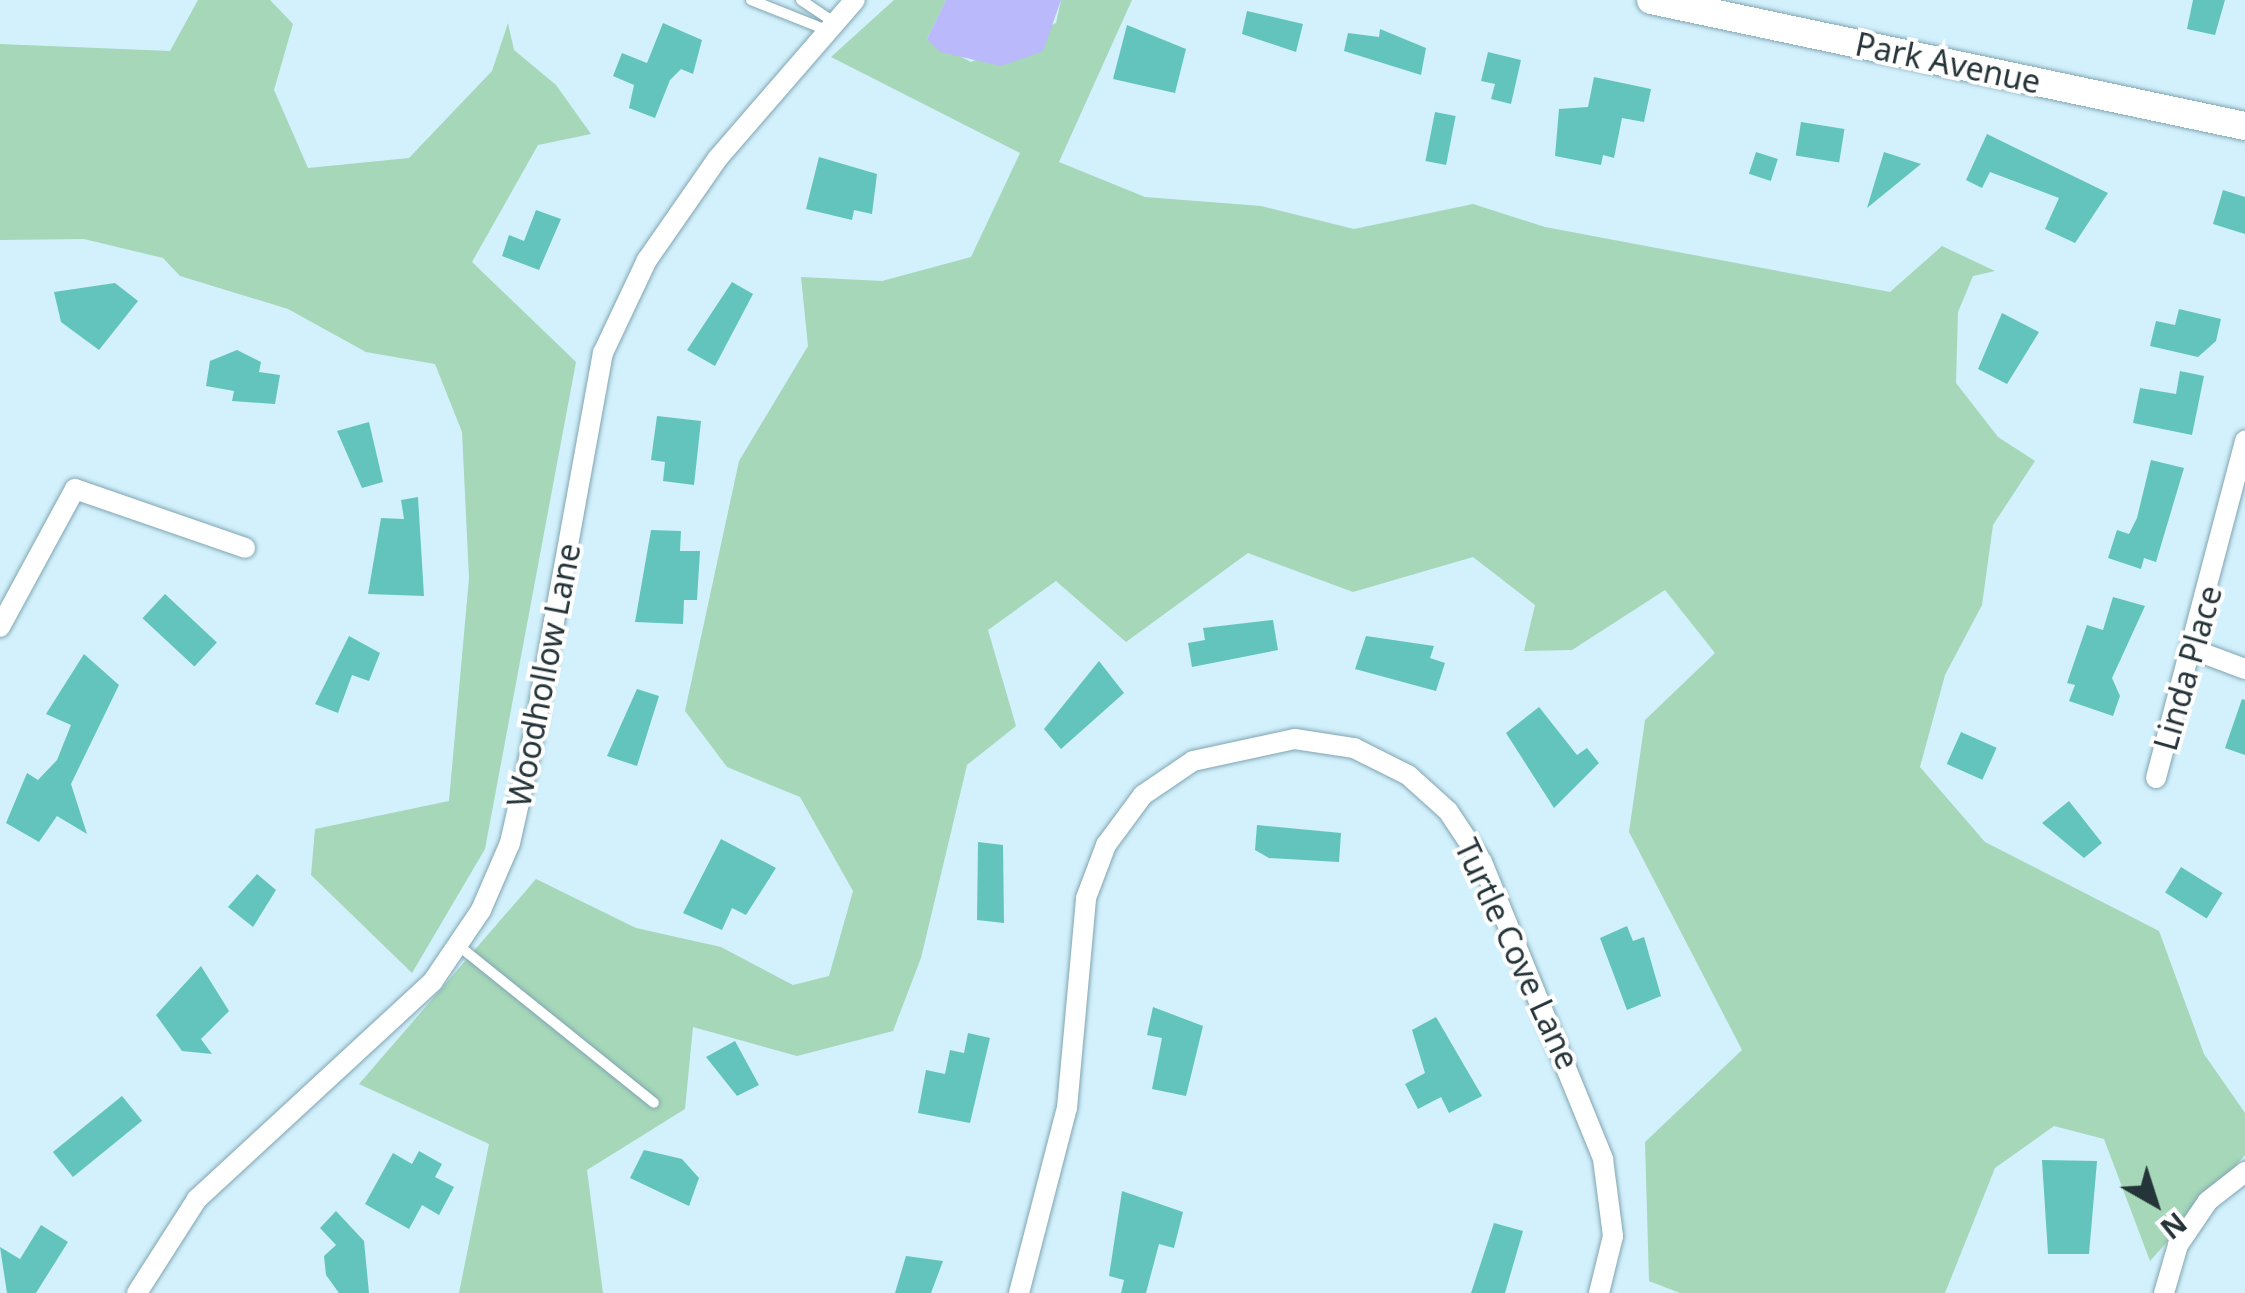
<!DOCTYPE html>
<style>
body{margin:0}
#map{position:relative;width:2245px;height:1293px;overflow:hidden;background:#d2f1fc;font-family:"Noto Sans",sans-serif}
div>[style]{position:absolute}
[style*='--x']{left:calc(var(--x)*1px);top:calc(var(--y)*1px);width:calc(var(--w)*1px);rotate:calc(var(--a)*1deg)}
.green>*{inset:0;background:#a5d7b8}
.water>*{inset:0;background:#bab9fc}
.building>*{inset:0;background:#62c4bd;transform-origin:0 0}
.roads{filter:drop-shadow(0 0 2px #80a5b2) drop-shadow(0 0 2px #80a5b2)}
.service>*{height:10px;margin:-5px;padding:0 5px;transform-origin:5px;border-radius:5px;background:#fff}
.minor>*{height:20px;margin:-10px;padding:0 10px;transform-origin:10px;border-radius:10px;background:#fff}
.secondary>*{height:28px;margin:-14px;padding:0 14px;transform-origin:14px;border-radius:14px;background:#fff}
span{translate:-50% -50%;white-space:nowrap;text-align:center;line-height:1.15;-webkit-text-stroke:8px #fff;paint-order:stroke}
.street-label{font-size:32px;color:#253439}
.north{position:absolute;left:2105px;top:1153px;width:100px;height:100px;-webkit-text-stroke:8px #fff;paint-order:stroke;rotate:141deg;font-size:28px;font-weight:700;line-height:40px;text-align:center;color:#253439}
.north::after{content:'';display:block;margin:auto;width:35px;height:45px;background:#253439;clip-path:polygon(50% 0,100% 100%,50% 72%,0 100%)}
</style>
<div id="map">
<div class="green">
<i style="clip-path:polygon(198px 0,270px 0,293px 24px,274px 90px,308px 168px,409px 158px,492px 71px,508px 23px,514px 50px,556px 85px,591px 134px,538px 145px,472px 262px,576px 362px,485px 849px,412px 973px,311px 875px,315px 829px,449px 801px,469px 578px,462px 432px,435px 364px,366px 352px,288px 309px,180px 276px,163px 258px,84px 239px,0 240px,0 44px,170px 51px)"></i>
<i style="clip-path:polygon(894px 0,946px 0,927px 39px,971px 62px,1056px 23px,1061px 0,1132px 0,1059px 162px,1145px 197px,1261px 206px,1354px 229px,1473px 204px,1545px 227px,1890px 292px,1942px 246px,1995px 271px,1973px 276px,1958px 312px,1956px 383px,1998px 437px,2035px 461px,1993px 525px,1982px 605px,1945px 675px,1920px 767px,1985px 842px,2159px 931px,2204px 1054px,2245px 1113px,2245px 1155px,2150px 1261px,2104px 1139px,2054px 1126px,1995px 1168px,1945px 1293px,1680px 1293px,1649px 1281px,1645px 1142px,1742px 1050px,1629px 832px,1645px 720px,1715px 653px,1665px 590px,1572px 650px,1524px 651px,1535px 605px,1473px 557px,1353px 592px,1248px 553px,1126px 642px,1056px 581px,988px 630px,1016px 726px,967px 765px,921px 958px,893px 1031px,797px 1056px,693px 1027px,685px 1109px,587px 1170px,603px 1293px,459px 1293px,489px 1144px,359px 1084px,536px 879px,636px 928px,721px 947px,793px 985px,829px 976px,853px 891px,800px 797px,727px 767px,685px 711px,739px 461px,808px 346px,801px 277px,882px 281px,971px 257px,1020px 153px,831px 57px)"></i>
</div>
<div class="water">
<i style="clip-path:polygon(946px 0,1061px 0,1043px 51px,1001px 66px,940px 52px,927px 39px)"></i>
</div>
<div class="building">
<i style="clip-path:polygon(2193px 0,2225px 0,2215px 35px,2187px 29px)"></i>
<i style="clip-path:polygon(1247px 11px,1303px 24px,1296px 52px,1242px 34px)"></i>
<i style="clip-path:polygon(663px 23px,702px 40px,693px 74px,681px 69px,670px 80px,655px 118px,629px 108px,634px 85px,613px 76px,622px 53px,647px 63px)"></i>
<i style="clip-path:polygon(1127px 25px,1186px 49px,1175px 93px,1113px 79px)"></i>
<i style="clip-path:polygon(1380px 29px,1426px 48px,1421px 75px,1344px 51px,1348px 33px,1379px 37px)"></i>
<i style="clip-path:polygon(1488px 52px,1521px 60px,1511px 104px,1491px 99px,1495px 84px,1481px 81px)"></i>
<i style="clip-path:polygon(1594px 77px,1651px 89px,1644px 122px,1622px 118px,1614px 158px,1603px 155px,1601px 165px,1555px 156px,1559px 109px,1588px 107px)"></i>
<i style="left:1435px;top:112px;width:21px;height:50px;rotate:11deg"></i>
<i style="left:1801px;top:122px;width:44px;height:34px;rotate:9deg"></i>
<i style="clip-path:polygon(1987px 134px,2108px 193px,2075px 243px,2045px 229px,2059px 198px,1990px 172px,1982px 188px,1966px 180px)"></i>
<i style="left:1756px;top:152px;width:23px;height:23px;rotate:18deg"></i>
<i style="clip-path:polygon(1884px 152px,1921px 164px,1867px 208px)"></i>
<i style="clip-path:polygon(819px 157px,877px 174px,872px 214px,854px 210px,852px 220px,806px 209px)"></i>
<i style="clip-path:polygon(2223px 190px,2245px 197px,2245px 234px,2213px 224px)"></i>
<i style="clip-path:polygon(536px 210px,561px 219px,539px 270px,502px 256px,509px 235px,524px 241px)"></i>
<i style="clip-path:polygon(732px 282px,753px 294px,715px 366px,687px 350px)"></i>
<i style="clip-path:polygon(115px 283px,138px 301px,99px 350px,61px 322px,54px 292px)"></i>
<i style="clip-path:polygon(2179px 309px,2221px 319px,2216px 341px,2198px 357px,2150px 346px,2156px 321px,2175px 325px)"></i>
<i style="clip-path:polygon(2002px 313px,2039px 332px,2007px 384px,1978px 369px)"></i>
<i style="clip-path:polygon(237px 350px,261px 362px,259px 372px,280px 375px,275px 404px,232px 401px,234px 391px,206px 386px,210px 361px)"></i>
<i style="clip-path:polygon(2180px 371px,2204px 376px,2192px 435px,2133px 423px,2140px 388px,2176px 394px)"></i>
<i style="clip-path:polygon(657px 416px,701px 421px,694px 485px,663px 481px,665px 462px,651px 460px)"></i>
<i style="clip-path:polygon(369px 422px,383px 482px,362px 488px,337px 431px)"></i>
<i style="clip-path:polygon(2151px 460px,2184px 468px,2156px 562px,2144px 558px,2141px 569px,2108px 558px,2117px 530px,2129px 534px,2137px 518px)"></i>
<i style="clip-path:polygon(418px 497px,424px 596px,368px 594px,381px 518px,404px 519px,401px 500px)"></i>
<i style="clip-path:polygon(651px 530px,681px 531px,680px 551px,700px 551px,697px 600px,684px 600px,683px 624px,635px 622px)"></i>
<i style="left:165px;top:594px;width:71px;height:33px;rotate:43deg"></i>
<i style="clip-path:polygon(2113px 597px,2145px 606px,2112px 678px,2120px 696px,2113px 716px,2069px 701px,2075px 685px,2067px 683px,2087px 625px,2103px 630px)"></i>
<i style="clip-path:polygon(1273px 620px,1278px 650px,1192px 667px,1188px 643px,1205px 640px,1203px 628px)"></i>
<i style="clip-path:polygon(349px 636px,380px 653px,369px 681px,352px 675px,338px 713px,315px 704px)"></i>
<i style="clip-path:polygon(1366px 636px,1434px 646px,1430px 658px,1445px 663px,1436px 691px,1355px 669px)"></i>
<i style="clip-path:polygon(84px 654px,119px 685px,71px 784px,87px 834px,57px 816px,39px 842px,6px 823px,27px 773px,38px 780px,57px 760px,71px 725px,46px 714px)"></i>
<i style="clip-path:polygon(1099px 661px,1124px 693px,1061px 749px,1044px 729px)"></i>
<i style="clip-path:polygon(637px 689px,659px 696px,637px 766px,607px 756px)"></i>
<i style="clip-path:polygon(2242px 699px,2245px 700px,2245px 755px,2225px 748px)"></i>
<i style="clip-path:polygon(1539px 707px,1577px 755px,1587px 748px,1599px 763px,1554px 808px,1506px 733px)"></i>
<i style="left:1961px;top:732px;width:39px;height:35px;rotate:24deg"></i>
<i style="clip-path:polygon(2069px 801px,2102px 843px,2084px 858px,2042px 823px)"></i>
<i style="clip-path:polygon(1257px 825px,1341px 833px,1339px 862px,1269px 858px,1255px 850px)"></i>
<i style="clip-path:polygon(721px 839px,776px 868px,746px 915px,732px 908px,722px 930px,683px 913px)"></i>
<i style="clip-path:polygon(978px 842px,1003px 845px,1004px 923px,977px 920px)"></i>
<i style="left:2181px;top:867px;width:49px;height:30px;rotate:32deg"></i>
<i style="clip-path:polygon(257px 874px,276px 890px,253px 927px,228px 907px)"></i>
<i style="clip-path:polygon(1627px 926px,1633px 941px,1644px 937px,1661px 996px,1627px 1010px,1600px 938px)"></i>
<i style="clip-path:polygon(201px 966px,229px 1011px,201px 1039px,212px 1054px,182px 1051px,156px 1015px)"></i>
<i style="clip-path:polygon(1153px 1007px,1203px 1026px,1186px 1096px,1152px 1089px,1162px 1038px,1147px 1035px)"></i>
<i style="clip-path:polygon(1436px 1017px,1482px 1096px,1449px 1113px,1441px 1097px,1418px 1109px,1405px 1084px,1425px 1073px,1412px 1030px)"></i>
<i style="clip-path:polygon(968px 1033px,990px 1038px,970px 1123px,918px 1113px,926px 1070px,945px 1074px,950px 1050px,964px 1053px)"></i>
<i style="clip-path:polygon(735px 1041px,759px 1085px,737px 1096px,706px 1057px)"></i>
<i style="left:122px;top:1096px;width:32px;height:89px;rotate:51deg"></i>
<i style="clip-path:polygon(644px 1150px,682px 1159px,699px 1178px,689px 1206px,630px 1178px)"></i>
<i style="clip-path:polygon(419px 1151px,442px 1164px,435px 1177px,454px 1187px,439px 1215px,422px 1205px,409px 1229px,365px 1204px,393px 1153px,412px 1164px)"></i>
<i style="clip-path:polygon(2042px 1160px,2097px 1161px,2089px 1254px,2048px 1254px)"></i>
<i style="clip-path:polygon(1122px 1191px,1183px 1212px,1174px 1248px,1159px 1244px,1146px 1293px,1121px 1293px,1124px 1280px,1109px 1276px)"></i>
<i style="clip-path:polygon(336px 1211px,364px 1241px,369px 1293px,339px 1293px,326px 1275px,324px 1256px,336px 1245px,320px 1228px)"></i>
<i style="clip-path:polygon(1494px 1223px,1523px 1231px,1505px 1293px,1471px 1293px)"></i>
<i style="clip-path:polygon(41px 1225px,68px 1242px,36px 1293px,7px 1293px,0 1247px,20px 1259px)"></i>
<i style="clip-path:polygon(906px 1256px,943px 1261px,931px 1293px,895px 1293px)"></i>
</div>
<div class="roads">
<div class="service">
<i style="--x:751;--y:0;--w:79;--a:21.7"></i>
<i style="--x:801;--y:0;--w:37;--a:34"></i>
<i style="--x:459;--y:946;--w:250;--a:38.8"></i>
</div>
<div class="minor">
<i style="--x:0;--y:627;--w:157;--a:-61.5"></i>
<i style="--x:75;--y:489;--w:180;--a:19.1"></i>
<i style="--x:2197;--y:651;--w:51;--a:20.6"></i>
<i style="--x:2156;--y:778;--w:349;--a:-75.2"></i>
<i style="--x:137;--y:1293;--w:112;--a:-57.4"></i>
<i style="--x:197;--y:1199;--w:321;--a:-42.7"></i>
<i style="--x:433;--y:981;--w:86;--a:-55.9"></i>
<i style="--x:481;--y:910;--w:73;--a:-66.6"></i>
<i style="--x:510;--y:843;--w:91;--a:-77.3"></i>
<i style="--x:530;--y:754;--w:408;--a:-79.7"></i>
<i style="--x:603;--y:353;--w:103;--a:-64.7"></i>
<i style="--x:647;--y:260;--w:124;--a:-55.2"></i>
<i style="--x:718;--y:158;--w:209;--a:-49.1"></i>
<i style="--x:1019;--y:1293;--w:191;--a:-75.5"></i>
<i style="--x:1067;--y:1108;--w:211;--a:-84.8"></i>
<i style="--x:1086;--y:898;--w:57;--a:-69.3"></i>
<i style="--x:1106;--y:845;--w:62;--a:-53.5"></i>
<i style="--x:1143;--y:795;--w:60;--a:-34.2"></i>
<i style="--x:1193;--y:761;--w:104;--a:-12.2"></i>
<i style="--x:1295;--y:739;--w:60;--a:8.7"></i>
<i style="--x:1354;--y:748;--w:60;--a:26.6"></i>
<i style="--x:1408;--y:775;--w:54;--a:42"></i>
<i style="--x:1448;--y:811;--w:61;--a:56.3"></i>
<i style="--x:1482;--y:862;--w:321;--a:67.8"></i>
<i style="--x:1603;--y:1159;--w:78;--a:82.6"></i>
<i style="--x:1613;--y:1236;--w:59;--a:103.8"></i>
<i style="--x:2164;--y:1293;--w:50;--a:-73.7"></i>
<i style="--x:2178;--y:1245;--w:53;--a:-55.7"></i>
<i style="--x:2208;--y:1201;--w:47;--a:-38.1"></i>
</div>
<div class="secondary">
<i style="--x:1651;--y:0;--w:607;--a:11.98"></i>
</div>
</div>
<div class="street-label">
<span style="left:1948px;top:63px;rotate:12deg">Park Avenue</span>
<span style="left:2188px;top:668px;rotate:-74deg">Linda Place</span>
<span style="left:544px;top:675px;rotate:-79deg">Woodhollow Lane</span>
<span style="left:1517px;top:954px;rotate:65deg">Turtle Cove Lane</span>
</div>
<div class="north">N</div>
</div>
